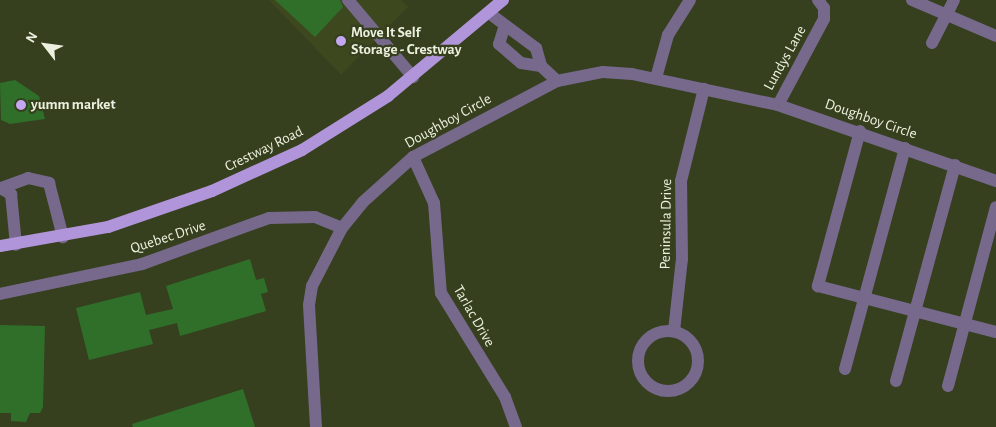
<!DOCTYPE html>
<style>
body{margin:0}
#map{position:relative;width:996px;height:427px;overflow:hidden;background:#363f1e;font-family:"Alegreya Sans",sans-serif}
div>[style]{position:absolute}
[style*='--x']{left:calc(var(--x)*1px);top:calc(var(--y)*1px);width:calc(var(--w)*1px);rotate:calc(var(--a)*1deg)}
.built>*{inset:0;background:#3d481f}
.building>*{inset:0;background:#306f2a}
.minor>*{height:12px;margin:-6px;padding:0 6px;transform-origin:6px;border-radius:6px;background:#76698c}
.minor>.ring{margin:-6px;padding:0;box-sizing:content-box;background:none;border:12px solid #76698c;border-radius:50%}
.major>*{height:12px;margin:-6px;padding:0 6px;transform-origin:6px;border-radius:6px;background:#b195db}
.dots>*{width:14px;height:14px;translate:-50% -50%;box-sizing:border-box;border:2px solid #363f1e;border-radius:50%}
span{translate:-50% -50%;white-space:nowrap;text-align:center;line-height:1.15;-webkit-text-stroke:4.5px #363f1e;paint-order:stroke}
.poi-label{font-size:15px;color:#ebf1de;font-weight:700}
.left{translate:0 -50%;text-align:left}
.street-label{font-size:15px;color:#ebf1de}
.north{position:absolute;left:20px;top:20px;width:50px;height:50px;-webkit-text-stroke:4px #363f1e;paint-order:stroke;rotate:300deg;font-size:14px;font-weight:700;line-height:20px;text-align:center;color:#ebf1de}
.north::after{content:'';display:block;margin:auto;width:18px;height:22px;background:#ebf1de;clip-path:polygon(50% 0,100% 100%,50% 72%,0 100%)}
</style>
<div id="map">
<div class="built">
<i style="clip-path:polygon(269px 0,401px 0,408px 7px,341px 75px)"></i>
</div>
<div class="building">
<i style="clip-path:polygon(275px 0,340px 0,343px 7px,315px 37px)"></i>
<i style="clip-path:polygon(15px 80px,39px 96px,45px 119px,10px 124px,1px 120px,0 83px)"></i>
<i style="clip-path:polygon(250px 259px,256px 280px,264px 278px,268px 292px,261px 294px,266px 311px,180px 336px,177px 323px,149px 330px,153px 344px,89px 360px,76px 308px,140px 292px,146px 315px,173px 309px,166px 286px)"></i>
<i style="clip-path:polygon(0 325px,45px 326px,43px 407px,40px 413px,30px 413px,26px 422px,11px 421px,11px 413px,0 413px)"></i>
<i style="clip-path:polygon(243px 389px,255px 427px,133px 427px,132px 424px)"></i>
</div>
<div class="minor">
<i style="--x:348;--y:0;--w:101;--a:49.8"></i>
<i style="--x:912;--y:0;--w:91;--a:23.2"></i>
<i style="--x:489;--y:13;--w:59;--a:36.7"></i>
<i style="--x:536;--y:48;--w:19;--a:74"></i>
<i style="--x:541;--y:66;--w:22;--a:43"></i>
<i style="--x:504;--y:28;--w:17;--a:107"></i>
<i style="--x:499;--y:44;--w:29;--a:41"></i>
<i style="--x:521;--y:63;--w:20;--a:9"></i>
<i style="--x:932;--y:43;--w:48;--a:-62.9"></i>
<i style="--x:656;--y:78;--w:45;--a:-74.4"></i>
<i style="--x:668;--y:35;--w:41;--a:-57.8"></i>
<i style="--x:778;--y:105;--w:98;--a:-61.9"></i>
<i style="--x:824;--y:19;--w:11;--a:-90"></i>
<i style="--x:824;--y:8;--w:10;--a:-127"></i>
<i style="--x:860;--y:131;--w:161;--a:105.2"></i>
<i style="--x:818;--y:286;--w:184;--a:14.5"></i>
<i style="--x:413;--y:157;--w:51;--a:65.5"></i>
<i style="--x:434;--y:203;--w:90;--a:85.6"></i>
<i style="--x:441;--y:293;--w:122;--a:58.4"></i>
<i style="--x:505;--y:397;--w:32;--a:70"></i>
<i style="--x:0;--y:188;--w:13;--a:29"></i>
<i style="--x:11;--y:194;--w:51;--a:84.4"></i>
<i style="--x:1;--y:188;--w:29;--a:-20"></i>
<i style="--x:28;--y:178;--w:22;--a:13"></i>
<i style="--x:49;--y:183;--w:56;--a:75.5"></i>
<i style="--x:0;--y:294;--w:145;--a:-11.9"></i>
<i style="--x:142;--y:264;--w:135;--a:-19.9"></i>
<i style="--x:269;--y:218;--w:46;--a:-1.2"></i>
<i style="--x:315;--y:217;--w:29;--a:22"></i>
<i style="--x:674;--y:331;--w:72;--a:-83.7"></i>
<i style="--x:682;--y:259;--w:78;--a:-90.7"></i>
<i style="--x:681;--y:181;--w:95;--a:-76"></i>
<i class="ring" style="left:638px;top:331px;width:48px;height:48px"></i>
<i style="--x:845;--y:369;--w:229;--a:-74.8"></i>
<i style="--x:896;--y:381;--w:224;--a:-74.7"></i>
<i style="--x:948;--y:386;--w:185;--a:-75"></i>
<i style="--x:316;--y:427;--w:122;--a:-93.3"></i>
<i style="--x:309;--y:305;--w:19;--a:-81"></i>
<i style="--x:312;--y:286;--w:65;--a:-62.7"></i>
<i style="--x:342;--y:228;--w:33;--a:-51"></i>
<i style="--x:363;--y:202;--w:67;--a:-42"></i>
<i style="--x:413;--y:157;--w:163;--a:-27.8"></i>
<i style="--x:557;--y:81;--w:47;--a:-11.1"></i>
<i style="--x:603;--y:72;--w:29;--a:4"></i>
<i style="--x:632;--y:74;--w:149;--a:12"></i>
<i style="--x:778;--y:105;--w:231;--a:19.2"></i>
</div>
<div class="major">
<i style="--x:0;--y:246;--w:110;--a:-10"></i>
<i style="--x:108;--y:227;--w:110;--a:-19.1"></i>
<i style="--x:212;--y:191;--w:99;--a:-24.5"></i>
<i style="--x:302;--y:150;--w:102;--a:-32.1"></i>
<i style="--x:388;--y:96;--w:150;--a:-39.9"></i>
</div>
<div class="dots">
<i style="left:341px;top:41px;background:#c4a7f1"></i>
<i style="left:21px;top:105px;background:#c4a7f1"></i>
</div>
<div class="poi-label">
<span class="left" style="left:351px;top:41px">Move It Self<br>Storage - Crestway</span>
<span class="left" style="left:31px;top:105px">yumm market</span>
</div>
<div class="street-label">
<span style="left:785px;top:58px;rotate:-61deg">Lundys Lane</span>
<span style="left:871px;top:119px;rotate:19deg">Doughboy Circle</span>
<span style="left:448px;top:121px;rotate:-29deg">Doughboy Circle</span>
<span style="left:264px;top:149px;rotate:-26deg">Crestway Road</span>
<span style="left:666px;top:224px;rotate:-89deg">Peninsula Drive</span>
<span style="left:168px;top:237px;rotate:-18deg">Quebec Drive</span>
<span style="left:474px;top:316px;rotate:60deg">Tarlac Drive</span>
</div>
<div class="north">N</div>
</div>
